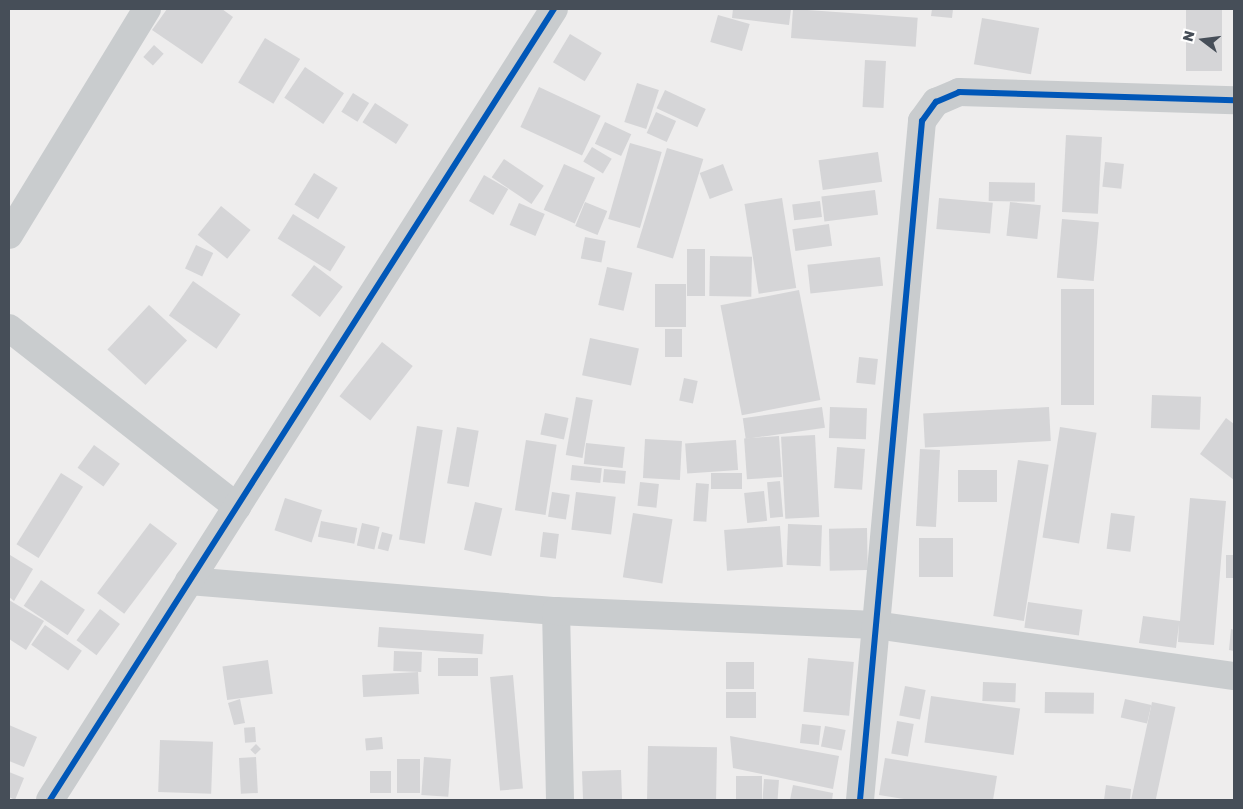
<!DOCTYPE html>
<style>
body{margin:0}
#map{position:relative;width:1243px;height:809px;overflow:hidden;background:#eeeded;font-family:"Golos Text",sans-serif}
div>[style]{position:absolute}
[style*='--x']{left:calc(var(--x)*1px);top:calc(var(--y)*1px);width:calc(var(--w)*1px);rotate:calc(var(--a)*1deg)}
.building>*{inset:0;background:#d5d5d7;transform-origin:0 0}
.minor>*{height:28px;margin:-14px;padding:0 14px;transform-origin:14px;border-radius:14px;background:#c9ccce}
.cycleway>*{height:6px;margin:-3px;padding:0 3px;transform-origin:3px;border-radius:3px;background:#0057b8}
span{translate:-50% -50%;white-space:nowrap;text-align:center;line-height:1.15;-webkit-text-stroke:4.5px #fff;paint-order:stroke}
.frame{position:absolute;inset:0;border:10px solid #464e58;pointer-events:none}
.north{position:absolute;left:1178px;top:15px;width:50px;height:50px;-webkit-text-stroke:4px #fff;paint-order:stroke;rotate:285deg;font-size:14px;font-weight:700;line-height:20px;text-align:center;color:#464e58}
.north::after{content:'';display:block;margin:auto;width:18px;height:22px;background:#464e58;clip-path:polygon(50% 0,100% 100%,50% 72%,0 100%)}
</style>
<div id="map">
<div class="building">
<i style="clip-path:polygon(167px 9px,222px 9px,233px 17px,202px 64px,152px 30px)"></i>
<i style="clip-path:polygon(733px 9px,791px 9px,789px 25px,732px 18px)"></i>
<i style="left:793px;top:9px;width:125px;height:29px;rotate:4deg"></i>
<i style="clip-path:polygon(932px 9px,953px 9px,952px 18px,931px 16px)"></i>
<i style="left:1186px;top:9px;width:36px;height:62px"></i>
<i style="left:718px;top:15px;width:33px;height:28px;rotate:16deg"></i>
<i style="left:982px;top:18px;width:58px;height:47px;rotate:10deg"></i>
<i style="left:570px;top:34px;width:37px;height:33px;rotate:31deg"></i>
<i style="left:265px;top:38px;width:41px;height:52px;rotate:31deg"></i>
<i style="left:154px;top:45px;width:13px;height:16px;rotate:42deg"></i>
<i style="left:865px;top:60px;width:21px;height:47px;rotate:3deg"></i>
<i style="left:305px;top:67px;width:47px;height:37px;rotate:34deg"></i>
<i style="left:637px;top:83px;width:23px;height:41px;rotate:18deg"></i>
<i style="left:539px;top:87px;width:68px;height:44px;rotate:25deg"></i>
<i style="left:665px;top:90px;width:45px;height:20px;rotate:25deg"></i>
<i style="left:353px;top:93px;width:19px;height:22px;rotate:32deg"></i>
<i style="left:375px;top:103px;width:40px;height:23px;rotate:33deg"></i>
<i style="left:656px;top:112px;width:22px;height:23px;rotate:24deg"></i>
<i style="left:605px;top:122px;width:29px;height:24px;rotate:25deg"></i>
<i style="left:1066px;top:135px;width:36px;height:77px;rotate:3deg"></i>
<i style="left:630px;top:143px;width:33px;height:79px;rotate:16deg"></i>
<i style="left:592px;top:147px;width:23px;height:17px;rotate:31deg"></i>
<i style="left:667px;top:148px;width:38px;height:104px;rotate:17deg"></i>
<i style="left:878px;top:152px;width:30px;height:60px;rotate:82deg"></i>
<i style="left:504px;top:159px;width:48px;height:22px;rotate:34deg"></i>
<i style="left:1105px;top:162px;width:19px;height:25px;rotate:6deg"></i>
<i style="left:564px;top:164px;width:34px;height:50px;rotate:24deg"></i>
<i style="left:723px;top:164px;width:28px;height:25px;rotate:69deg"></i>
<i style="left:314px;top:173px;width:28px;height:37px;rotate:32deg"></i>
<i style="left:484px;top:175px;width:28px;height:30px;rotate:30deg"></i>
<i style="left:989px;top:182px;width:46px;height:19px;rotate:1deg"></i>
<i style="left:875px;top:190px;width:25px;height:54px;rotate:83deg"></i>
<i style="left:782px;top:198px;width:91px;height:38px;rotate:81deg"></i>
<i style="left:939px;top:198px;width:54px;height:31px;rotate:5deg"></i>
<i style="left:820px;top:201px;width:16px;height:28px;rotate:83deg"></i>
<i style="left:585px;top:202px;width:24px;height:26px;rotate:22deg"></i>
<i style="left:1010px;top:202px;width:31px;height:34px;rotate:6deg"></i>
<i style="left:519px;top:203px;width:28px;height:24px;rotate:23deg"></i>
<i style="left:221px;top:206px;width:38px;height:37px;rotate:39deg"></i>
<i style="left:293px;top:214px;width:62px;height:29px;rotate:32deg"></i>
<i style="left:1062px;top:219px;width:37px;height:59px;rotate:5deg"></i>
<i style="left:829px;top:224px;width:22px;height:37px;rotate:82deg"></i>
<i style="left:585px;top:237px;width:21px;height:22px;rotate:11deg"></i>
<i style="left:196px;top:245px;width:19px;height:26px;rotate:25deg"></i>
<i style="left:687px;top:249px;width:18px;height:47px"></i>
<i style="left:710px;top:256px;width:42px;height:40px;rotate:1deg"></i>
<i style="left:880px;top:257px;width:29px;height:73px;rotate:84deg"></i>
<i style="left:314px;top:265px;width:36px;height:38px;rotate:37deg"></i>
<i style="left:607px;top:267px;width:26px;height:39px;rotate:13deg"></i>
<i style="left:193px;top:281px;width:58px;height:42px;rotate:35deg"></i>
<i style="left:655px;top:284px;width:31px;height:43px"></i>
<i style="left:1061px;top:289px;width:33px;height:116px"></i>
<i style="left:799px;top:290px;width:112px;height:80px;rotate:79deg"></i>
<i style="left:149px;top:305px;width:52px;height:61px;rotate:43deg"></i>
<i style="left:665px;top:329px;width:17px;height:28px"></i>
<i style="left:590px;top:338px;width:50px;height:38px;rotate:12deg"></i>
<i style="left:382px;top:342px;width:39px;height:69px;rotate:38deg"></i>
<i style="left:859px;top:357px;width:19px;height:26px;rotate:6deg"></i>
<i style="left:684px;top:378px;width:14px;height:23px;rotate:12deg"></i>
<i style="left:1152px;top:395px;width:49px;height:33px;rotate:2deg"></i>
<i style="left:576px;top:397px;width:17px;height:59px;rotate:10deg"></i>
<i style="left:822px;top:407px;width:21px;height:80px;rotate:82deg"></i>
<i style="left:830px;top:407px;width:37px;height:31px;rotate:2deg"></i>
<i style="left:1049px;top:407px;width:34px;height:126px;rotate:87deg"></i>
<i style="left:545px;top:413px;width:24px;height:22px;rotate:12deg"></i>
<i style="clip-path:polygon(1226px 418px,1234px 424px,1234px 480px,1200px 454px)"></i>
<i style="left:417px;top:426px;width:26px;height:115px;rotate:9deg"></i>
<i style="left:457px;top:427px;width:22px;height:57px;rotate:10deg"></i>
<i style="left:1060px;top:427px;width:37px;height:112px;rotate:9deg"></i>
<i style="left:815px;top:435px;width:82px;height:34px;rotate:87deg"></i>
<i style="left:779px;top:436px;width:41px;height:35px;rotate:86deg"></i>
<i style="left:645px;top:439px;width:37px;height:39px;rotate:3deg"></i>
<i style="left:526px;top:440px;width:31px;height:71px;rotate:9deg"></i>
<i style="left:736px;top:440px;width:30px;height:51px;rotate:86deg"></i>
<i style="left:586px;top:443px;width:39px;height:21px;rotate:6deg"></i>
<i style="left:94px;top:445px;width:32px;height:28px;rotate:36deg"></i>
<i style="left:837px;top:447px;width:28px;height:41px;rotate:4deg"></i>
<i style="left:920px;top:449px;width:20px;height:77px;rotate:3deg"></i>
<i style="left:1018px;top:460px;width:31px;height:158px;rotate:9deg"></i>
<i style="left:572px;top:465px;width:30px;height:15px;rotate:6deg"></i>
<i style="left:604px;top:469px;width:22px;height:13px;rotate:5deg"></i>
<i style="left:958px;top:470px;width:39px;height:32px"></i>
<i style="left:61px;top:473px;width:26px;height:84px;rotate:32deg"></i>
<i style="left:742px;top:473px;width:16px;height:31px;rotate:90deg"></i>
<i style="left:780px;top:481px;width:36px;height:13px;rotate:85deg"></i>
<i style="left:640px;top:482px;width:19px;height:24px;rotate:6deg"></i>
<i style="left:696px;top:483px;width:13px;height:38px;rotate:4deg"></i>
<i style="left:764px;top:491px;width:30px;height:20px;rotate:84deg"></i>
<i style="left:552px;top:492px;width:18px;height:25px;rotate:9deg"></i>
<i style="left:576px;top:492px;width:40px;height:38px;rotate:7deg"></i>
<i style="left:285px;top:498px;width:39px;height:34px;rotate:18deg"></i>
<i style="clip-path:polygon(1190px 498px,1226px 501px,1214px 645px,1178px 642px,1179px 624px,1176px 648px,1139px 643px,1143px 616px,1180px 621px)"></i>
<i style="left:475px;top:502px;width:28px;height:49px;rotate:13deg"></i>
<i style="left:633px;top:513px;width:40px;height:65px;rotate:9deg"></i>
<i style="left:1111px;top:513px;width:24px;height:36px;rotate:7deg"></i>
<i style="left:321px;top:521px;width:37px;height:16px;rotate:11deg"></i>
<i style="left:150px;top:523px;width:34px;height:88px;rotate:37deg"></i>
<i style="left:362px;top:523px;width:18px;height:23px;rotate:13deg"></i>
<i style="left:788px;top:524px;width:34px;height:41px;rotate:2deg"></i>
<i style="left:780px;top:526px;width:41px;height:56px;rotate:86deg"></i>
<i style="left:867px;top:528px;width:42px;height:38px;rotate:89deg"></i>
<i style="left:382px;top:532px;width:11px;height:17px;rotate:15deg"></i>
<i style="left:543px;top:532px;width:16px;height:25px;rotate:7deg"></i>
<i style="left:919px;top:538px;width:34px;height:39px"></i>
<i style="clip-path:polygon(10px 555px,33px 569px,14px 601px,9px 597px)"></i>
<i style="left:1226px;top:555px;width:8px;height:23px"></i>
<i style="left:41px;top:580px;width:53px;height:31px;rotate:34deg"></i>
<i style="clip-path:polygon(9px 600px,44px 621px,26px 650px,9px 639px)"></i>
<i style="left:1028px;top:602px;width:55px;height:26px;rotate:8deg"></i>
<i style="left:100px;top:609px;width:25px;height:39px;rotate:37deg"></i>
<i style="left:45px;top:625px;width:45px;height:24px;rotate:35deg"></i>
<i style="left:379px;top:627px;width:105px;height:20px;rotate:4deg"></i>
<i style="clip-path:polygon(1231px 629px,1234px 630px,1234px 651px,1229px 650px)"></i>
<i style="left:394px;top:651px;width:28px;height:20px;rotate:2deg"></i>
<i style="left:438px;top:658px;width:40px;height:18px"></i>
<i style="left:808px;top:658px;width:46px;height:54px;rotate:5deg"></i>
<i style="left:268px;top:660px;width:34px;height:46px;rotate:82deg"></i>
<i style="left:726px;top:662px;width:28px;height:27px"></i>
<i style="left:418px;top:672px;width:22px;height:56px;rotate:87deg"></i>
<i style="left:513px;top:675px;width:114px;height:23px;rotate:85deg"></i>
<i style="left:983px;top:682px;width:33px;height:19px;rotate:2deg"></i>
<i style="left:905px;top:686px;width:21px;height:30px;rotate:11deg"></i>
<i style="left:756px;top:692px;width:26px;height:30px;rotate:90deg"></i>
<i style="left:1045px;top:692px;width:49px;height:21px;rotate:1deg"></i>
<i style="left:931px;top:696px;width:90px;height:47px;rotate:8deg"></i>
<i style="clip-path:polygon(240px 699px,245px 723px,234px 725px,228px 703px)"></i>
<i style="left:1125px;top:699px;width:27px;height:19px;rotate:13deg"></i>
<i style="left:1152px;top:702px;width:24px;height:100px;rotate:12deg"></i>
<i style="left:897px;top:721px;width:17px;height:33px;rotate:10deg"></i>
<i style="left:802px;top:724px;width:19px;height:19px;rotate:6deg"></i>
<i style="clip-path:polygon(9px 725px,37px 737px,24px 767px,9px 761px)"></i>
<i style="left:825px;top:726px;width:21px;height:21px;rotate:11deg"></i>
<i style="left:255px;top:727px;width:15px;height:11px;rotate:86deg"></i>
<i style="clip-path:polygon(730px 736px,839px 756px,833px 789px,733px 768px)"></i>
<i style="left:382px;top:737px;width:12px;height:17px;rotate:85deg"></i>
<i style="left:160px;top:740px;width:53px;height:52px;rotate:2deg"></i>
<i style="left:256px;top:744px;width:7px;height:8px;rotate:45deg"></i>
<i style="left:648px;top:746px;width:69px;height:53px;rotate:1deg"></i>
<i style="left:256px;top:757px;width:36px;height:17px;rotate:87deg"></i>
<i style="left:424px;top:757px;width:27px;height:38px;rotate:4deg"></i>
<i style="clip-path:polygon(885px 758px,997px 776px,993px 800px,910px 800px,879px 795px)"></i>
<i style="left:397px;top:759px;width:23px;height:34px"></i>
<i style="left:621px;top:770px;width:30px;height:39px;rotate:88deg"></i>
<i style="left:370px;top:771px;width:21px;height:22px"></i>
<i style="clip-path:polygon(9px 772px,24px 778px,15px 800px,9px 797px)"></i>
<i style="left:736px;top:776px;width:26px;height:24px"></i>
<i style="left:764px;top:779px;width:15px;height:21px;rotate:4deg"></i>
<i style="clip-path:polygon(793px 785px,833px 793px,832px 800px,790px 800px)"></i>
<i style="clip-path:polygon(1106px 785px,1131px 789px,1130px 800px,1104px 800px)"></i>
</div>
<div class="minor">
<i style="--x:9;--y:235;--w:265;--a:-58.6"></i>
<i style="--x:9;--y:328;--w:290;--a:38.1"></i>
<i style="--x:189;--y:581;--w:368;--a:4.7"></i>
<i style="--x:50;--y:800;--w:938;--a:-57.5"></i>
<i style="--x:560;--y:800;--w:189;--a:-91.2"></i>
<i style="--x:556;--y:611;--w:319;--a:2.5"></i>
<i style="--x:875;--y:625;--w:363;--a:8.1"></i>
<i style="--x:860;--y:800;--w:682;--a:-84.78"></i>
<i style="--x:922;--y:121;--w:24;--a:-54"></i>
<i style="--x:936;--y:102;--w:25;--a:-23"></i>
<i style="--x:959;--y:92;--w:275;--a:1.7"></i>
</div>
<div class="cycleway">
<i style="--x:50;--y:800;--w:938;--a:-57.5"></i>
<i style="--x:860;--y:800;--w:682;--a:-84.78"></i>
<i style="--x:922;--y:121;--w:24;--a:-54"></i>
<i style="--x:936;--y:102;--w:25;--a:-23"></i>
<i style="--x:959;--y:92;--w:275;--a:1.7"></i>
</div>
<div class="frame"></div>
<div class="north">N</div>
</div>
